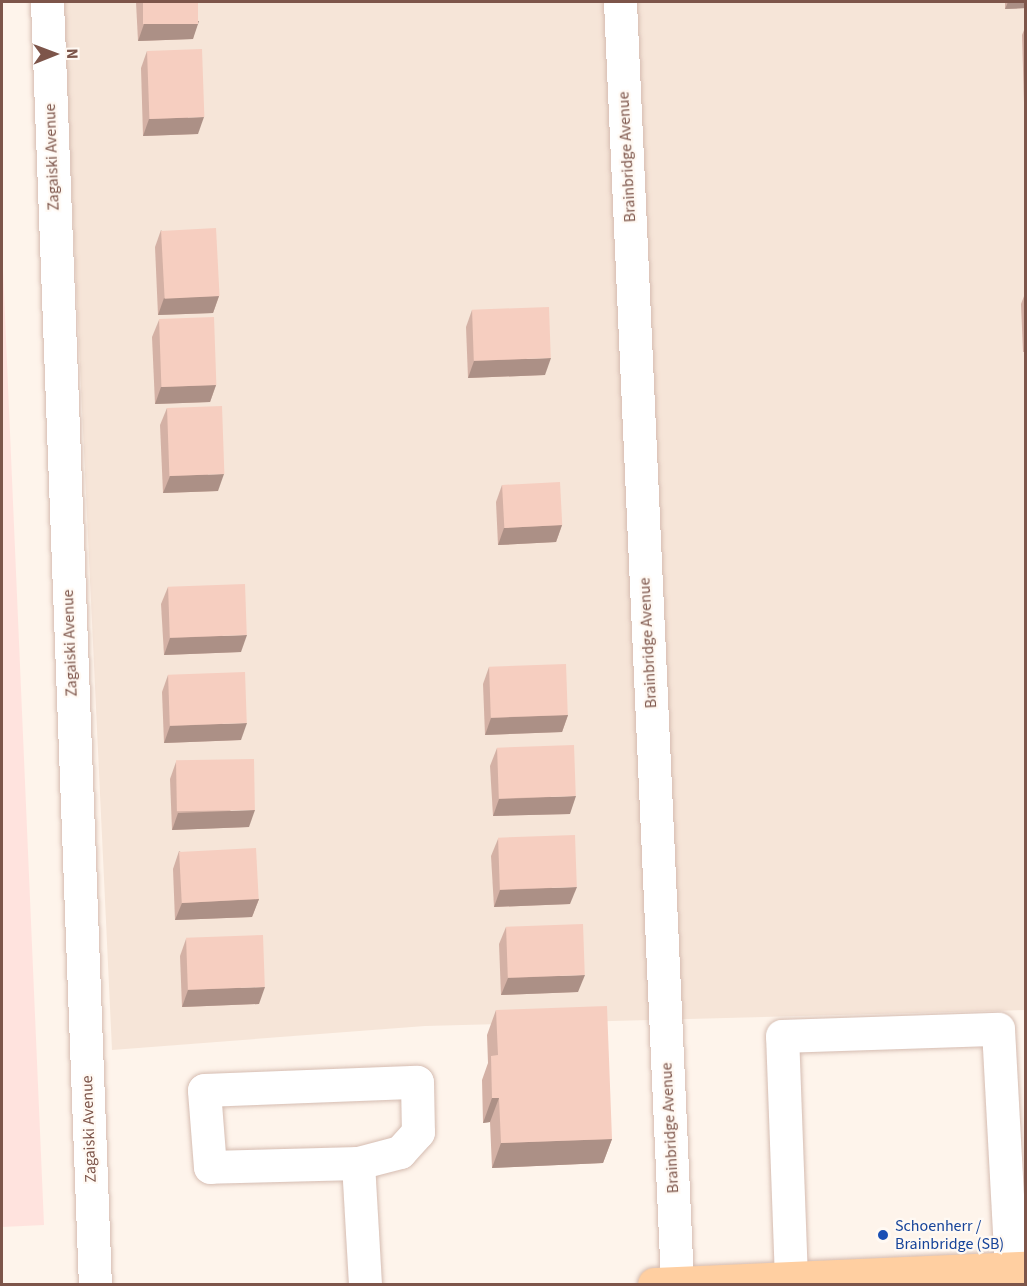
<!DOCTYPE html>
<style>
body{margin:0}
#map{position:relative;width:1027px;height:1286px;overflow:hidden;background:#fef4eb;font-family:"Source Sans 3",sans-serif}
div>[style]{position:absolute}
[style*='--x']{left:calc(var(--x)*1px);top:calc(var(--y)*1px);width:calc(var(--w)*1px);rotate:calc(var(--a)*1deg)}
.residential>*{inset:0;background:#f6e5d8}
.commercial>*{inset:0;background:#ffe3de}
.roads{filter:drop-shadow(0 0 2px #d5bcb1) drop-shadow(0 0 2px #d5bcb1)}
.minor>*{height:33px;margin:-16.5px;padding:0 16.5px;transform-origin:16.5px;border-radius:16.5px;background:#fff}
.major>*{height:33px;margin:-16.5px;padding:0 16.5px;transform-origin:16.5px;border-radius:16.5px;background:#ffcfa1}
.wall>*{inset:0;background:#d4b1a5}
.shaded-wall>*{inset:0;background:#ac9086}
.building>*{inset:0;background:#f6cec0;transform-origin:0 0}
.dots>*{width:16px;height:16px;translate:-50% -50%;box-sizing:border-box;border:3px solid #fff9f3;border-radius:50%}
span{translate:-50% -50%;white-space:nowrap;text-align:center;line-height:1.15;-webkit-text-stroke:4.5px #fff9f3;paint-order:stroke}
.street-label{font-size:16px;color:#7d554a}
.transit-label{font-size:16px;color:#164399}
.left{translate:0 -50%;text-align:left}
.frame{position:absolute;inset:0;border:3px solid #7d554a;pointer-events:none}
.north{position:absolute;left:24px;top:24px;width:60px;height:60px;-webkit-text-stroke:4px #fff9f3;paint-order:stroke;rotate:89deg;font-size:16px;font-weight:700;line-height:24px;text-align:center;color:#7d554a}
.north::after{content:'';display:block;margin:auto;width:21px;height:27px;background:#7d554a;clip-path:polygon(50% 0,100% 100%,50% 72%,0 100%)}
</style>
<div id="map">
<div class="residential">
<i style="clip-path:polygon(63px 2px,1025px 2px,1025px 1010px,425px 1026px,112px 1050px)"></i>
</div>
<div class="commercial">
<i style="clip-path:polygon(2px 246px,44px 1225px,2px 1227px)"></i>
</div>
<div class="roads">
<div class="minor">
<i style="--x:47;--y:2;--w:1283;--a:87.86"></i>
<i style="--x:620;--y:2;--w:1283;--a:87.45"></i>
<i style="--x:417;--y:1082;--w:50;--a:88.9"></i>
<i style="--x:418;--y:1132;--w:27;--a:132"></i>
<i style="--x:400;--y:1152;--w:43;--a:165.3"></i>
<i style="--x:358;--y:1163;--w:148;--a:178.5"></i>
<i style="--x:210;--y:1167;--w:77;--a:-94.5"></i>
<i style="--x:204;--y:1090;--w:213;--a:-2.2"></i>
<i style="--x:358;--y:1163;--w:121;--a:86.7"></i>
<i style="--x:791;--y:1279;--w:243;--a:-92.1"></i>
<i style="--x:782;--y:1036;--w:216;--a:-1.9"></i>
<i style="--x:998;--y:1029;--w:240;--a:86.9"></i>
</div>
<div class="major">
<i style="--x:654;--y:1284;--w:372;--a:-2.5"></i>
</div>
</div>
<div class="wall">
<i style="clip-path:polygon(136px 2px,198px 2px,193px 39px,138px 41px)"></i>
<i style="clip-path:polygon(1005px 2px,1026px 2px,1026px 8px,1005px 9px)"></i>
<i style="clip-path:polygon(1026px 25px,1026px 103px,1024px 103px,1022px 35px)"></i>
<i style="clip-path:polygon(147px 51px,198px 134px,143px 136px,141px 68px)"></i>
<i style="clip-path:polygon(161px 230px,219px 296px,213px 313px,158px 315px,155px 247px)"></i>
<i style="clip-path:polygon(1026px 291px,1026px 352px,1023px 352px,1021px 304px)"></i>
<i style="clip-path:polygon(472px 310px,545px 375px,468px 378px,466px 327px)"></i>
<i style="clip-path:polygon(159px 320px,216px 385px,210px 402px,155px 404px,152px 337px)"></i>
<i style="clip-path:polygon(167px 408px,218px 491px,163px 493px,160px 425px)"></i>
<i style="clip-path:polygon(502px 485px,562px 525px,556px 542px,498px 545px,496px 502px)"></i>
<i style="clip-path:polygon(168px 587px,241px 652px,164px 655px,161px 604px)"></i>
<i style="clip-path:polygon(489px 667px,568px 715px,562px 732px,485px 735px,483px 684px)"></i>
<i style="clip-path:polygon(168px 675px,241px 740px,164px 743px,162px 692px)"></i>
<i style="clip-path:polygon(497px 748px,570px 814px,493px 816px,490px 766px)"></i>
<i style="clip-path:polygon(176px 762px,249px 827px,172px 830px,170px 779px)"></i>
<i style="clip-path:polygon(498px 839px,570px 904px,494px 907px,491px 856px)"></i>
<i style="clip-path:polygon(179px 851px,259px 899px,252px 917px,175px 920px,173px 869px)"></i>
<i style="clip-path:polygon(506px 927px,578px 992px,501px 995px,499px 944px)"></i>
<i style="clip-path:polygon(186px 939px,259px 1004px,182px 1007px,180px 956px)"></i>
<i style="clip-path:polygon(496px 1010px,612px 1139px,603px 1163px,492px 1168px,490px 1122px,483px 1123px,482px 1080px,488px 1063px,487px 1035px)"></i>
</div>
<div class="shaded-wall">
<i style="clip-path:polygon(1008px 2px,1026px 2px,1026px 8px,1005px 9px)"></i>
<i style="clip-path:polygon(199px 21px,193px 39px,138px 41px,144px 24px)"></i>
<i style="clip-path:polygon(204px 117px,198px 134px,143px 136px,149px 119px)"></i>
<i style="clip-path:polygon(219px 296px,213px 313px,158px 315px,164px 298px)"></i>
<i style="clip-path:polygon(551px 358px,545px 375px,468px 378px,474px 361px)"></i>
<i style="clip-path:polygon(216px 385px,210px 402px,155px 404px,161px 387px)"></i>
<i style="clip-path:polygon(224px 474px,218px 491px,163px 493px,170px 476px)"></i>
<i style="clip-path:polygon(562px 525px,556px 542px,498px 545px,504px 528px)"></i>
<i style="clip-path:polygon(247px 635px,241px 652px,164px 655px,170px 638px)"></i>
<i style="clip-path:polygon(568px 715px,562px 732px,485px 735px,491px 718px)"></i>
<i style="clip-path:polygon(247px 723px,241px 740px,164px 743px,170px 726px)"></i>
<i style="clip-path:polygon(576px 796px,570px 814px,493px 816px,499px 799px)"></i>
<i style="clip-path:polygon(255px 810px,249px 827px,172px 830px,178px 813px)"></i>
<i style="clip-path:polygon(577px 887px,570px 904px,494px 907px,500px 890px)"></i>
<i style="clip-path:polygon(259px 899px,252px 917px,175px 920px,182px 903px)"></i>
<i style="clip-path:polygon(585px 975px,578px 992px,501px 995px,508px 978px)"></i>
<i style="clip-path:polygon(265px 987px,259px 1004px,182px 1007px,188px 990px)"></i>
<i style="clip-path:polygon(492px 1098px,499px 1098px,490px 1122px,483px 1123px)"></i>
<i style="clip-path:polygon(612px 1139px,603px 1163px,492px 1168px,501px 1143px)"></i>
</div>
<div class="building">
<i style="left:143px;top:2px;width:55px;height:22px"></i>
<i style="left:202px;top:49px;width:68px;height:55px;rotate:88deg"></i>
<i style="left:216px;top:228px;width:68px;height:55px;rotate:87deg"></i>
<i style="left:549px;top:307px;width:51px;height:77px;rotate:88deg"></i>
<i style="left:214px;top:317px;width:68px;height:55px;rotate:88deg"></i>
<i style="left:222px;top:406px;width:68px;height:55px;rotate:88deg"></i>
<i style="left:560px;top:482px;width:43px;height:58px;rotate:87deg"></i>
<i style="left:245px;top:584px;width:51px;height:77px;rotate:88deg"></i>
<i style="left:566px;top:664px;width:51px;height:77px;rotate:88deg"></i>
<i style="left:245px;top:672px;width:51px;height:77px;rotate:88deg"></i>
<i style="left:574px;top:745px;width:51px;height:77px;rotate:88deg"></i>
<i style="left:254px;top:759px;width:51px;height:78px;rotate:89deg"></i>
<i style="left:575px;top:835px;width:52px;height:77px;rotate:88deg"></i>
<i style="left:256px;top:848px;width:51px;height:77px;rotate:87deg"></i>
<i style="left:583px;top:924px;width:51px;height:77px;rotate:88deg"></i>
<i style="left:263px;top:935px;width:52px;height:77px;rotate:88deg"></i>
<i style="clip-path:polygon(607px 1006px,612px 1139px,501px 1143px,499px 1098px,492px 1098px,491px 1056px,498px 1055px,496px 1010px)"></i>
</div>
<div class="dots">
<i style="left:883px;top:1235px;background:#1a4fb4"></i>
</div>
<div class="street-label">
<span style="left:52px;top:157px;rotate:-92deg">Zagaiski Avenue</span>
<span style="left:627px;top:157px;rotate:-93deg">Brainbridge Avenue</span>
<span style="left:70px;top:643px;rotate:-92deg">Zagaiski Avenue</span>
<span style="left:648px;top:643px;rotate:-93deg">Brainbridge Avenue</span>
<span style="left:670px;top:1128px;rotate:-93deg">Brainbridge Avenue</span>
<span style="left:89px;top:1129px;rotate:-92deg">Zagaiski Avenue</span>
</div>
<div class="transit-label">
<span class="left" style="left:895px;top:1235px">Schoenherr /<br>Brainbridge (SB)</span>
</div>
<div class="frame"></div>
<div class="north">N</div>
</div>
